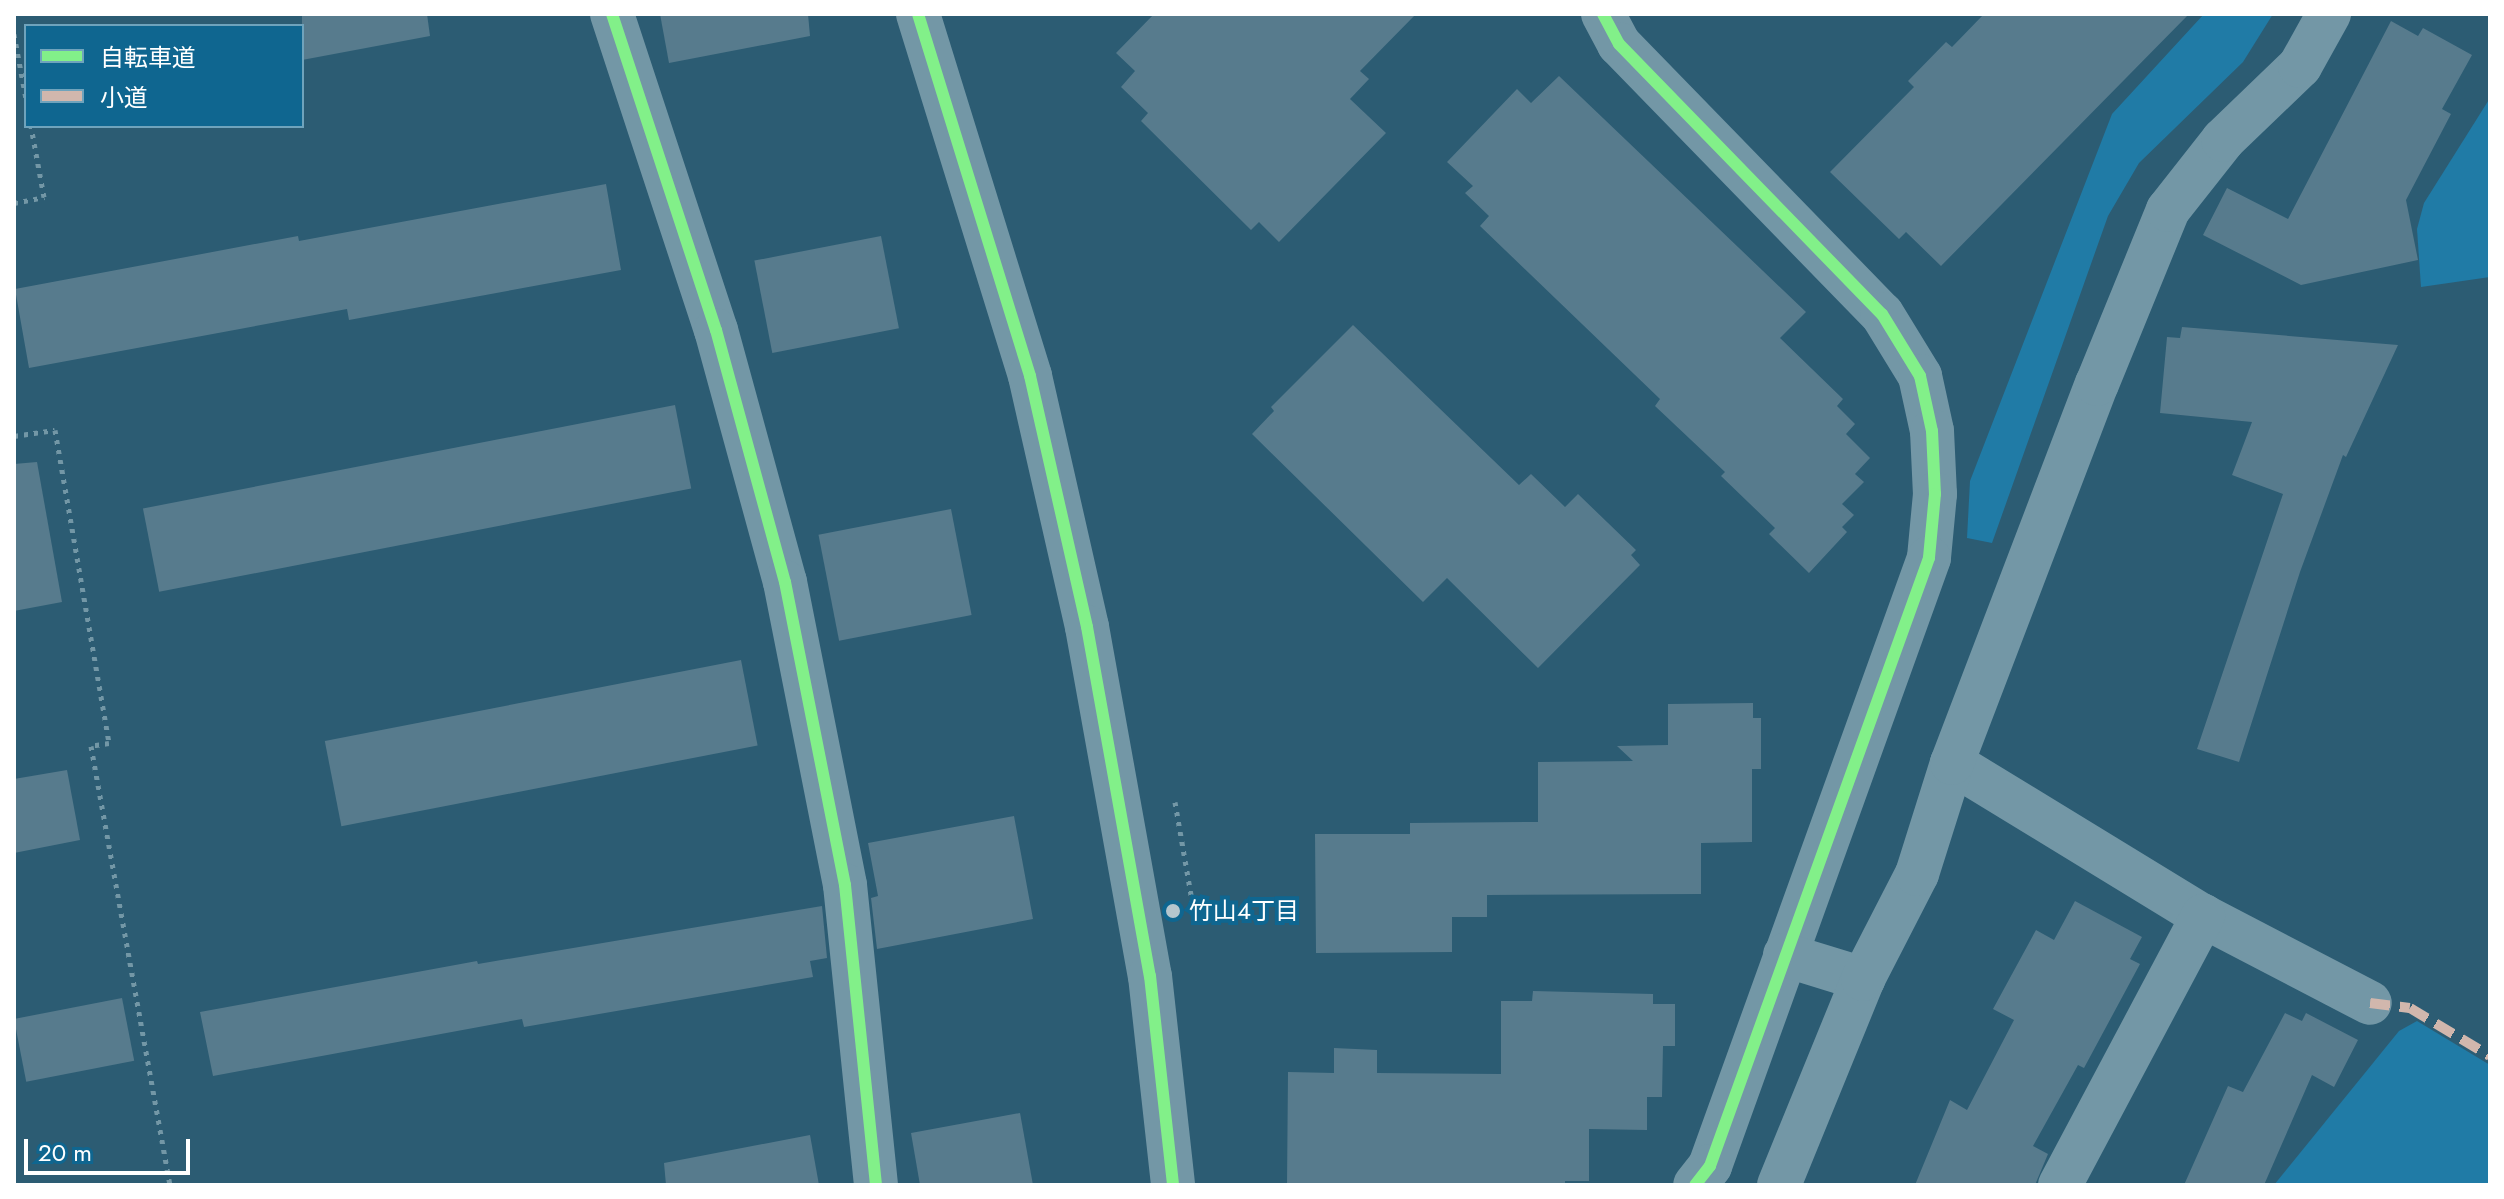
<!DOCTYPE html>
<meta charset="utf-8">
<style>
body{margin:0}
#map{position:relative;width:2504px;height:1199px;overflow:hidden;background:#2c5c73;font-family:Jost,"Noto Sans JP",sans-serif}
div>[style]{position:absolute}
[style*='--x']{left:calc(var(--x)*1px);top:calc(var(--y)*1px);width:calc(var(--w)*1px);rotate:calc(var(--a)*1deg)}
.green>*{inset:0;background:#207ba6}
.building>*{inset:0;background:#577b8d;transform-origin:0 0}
.path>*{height:5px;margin-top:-2.5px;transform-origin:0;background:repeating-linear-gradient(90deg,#7397a6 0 4px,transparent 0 10px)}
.minor>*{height:44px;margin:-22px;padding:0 22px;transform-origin:22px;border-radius:22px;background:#7397a6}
.quiet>*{height:10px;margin-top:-5px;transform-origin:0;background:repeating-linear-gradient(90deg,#d1b7ad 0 20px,transparent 0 30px)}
.cycleway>*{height:12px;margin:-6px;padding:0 6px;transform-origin:6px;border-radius:6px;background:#82f089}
.dots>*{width:22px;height:22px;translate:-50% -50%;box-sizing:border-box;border:4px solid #0f6690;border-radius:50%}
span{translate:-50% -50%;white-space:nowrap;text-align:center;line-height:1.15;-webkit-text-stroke:8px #0f6690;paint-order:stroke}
.poi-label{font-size:24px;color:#fff}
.left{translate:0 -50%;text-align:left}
.frame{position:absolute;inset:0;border:16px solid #fff;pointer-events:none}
.legend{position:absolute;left:24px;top:24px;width:280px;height:104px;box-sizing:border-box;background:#0f6690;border:2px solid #6fa3bc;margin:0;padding:10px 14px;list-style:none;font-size:24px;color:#fff}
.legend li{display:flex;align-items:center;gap:16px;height:40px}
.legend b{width:40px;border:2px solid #6fa3bc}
.scale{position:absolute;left:24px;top:1139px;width:166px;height:36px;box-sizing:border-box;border:4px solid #fff;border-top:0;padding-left:10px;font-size:24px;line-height:28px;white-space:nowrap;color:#fff;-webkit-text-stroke:6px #0f6690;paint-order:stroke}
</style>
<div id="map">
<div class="green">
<i style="clip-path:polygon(2204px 14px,2273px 14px,2243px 62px,2139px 163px,2108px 216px,1992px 543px,1967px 538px,1970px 481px,2112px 114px)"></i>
<i style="clip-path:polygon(2490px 98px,2490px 277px,2421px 287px,2417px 229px,2424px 203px)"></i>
<i style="clip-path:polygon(2417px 1021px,2490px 1065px,2490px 1185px,2274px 1185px,2399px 1031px)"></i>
</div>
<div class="building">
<i style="clip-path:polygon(302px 14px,427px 14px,430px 36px,302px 60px)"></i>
<i style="clip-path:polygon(660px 14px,808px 14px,810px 36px,669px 63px)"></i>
<i style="clip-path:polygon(1154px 14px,1416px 14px,1360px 71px,1369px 79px,1350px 99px,1386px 133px,1279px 242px,1259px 222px,1251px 230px,1141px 121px,1148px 113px,1121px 87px,1135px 71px,1116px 53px)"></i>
<i style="clip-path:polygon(1984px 14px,2189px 14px,1941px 266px,1906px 232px,1899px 239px,1830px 172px,1914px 87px,1908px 81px,1946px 42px,1952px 47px)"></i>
<i style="clip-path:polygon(2391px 21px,2418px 36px,2423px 28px,2472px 55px,2442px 109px,2451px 114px,2406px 200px,2418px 260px,2301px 285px,2203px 235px,2227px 188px,2288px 219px)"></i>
<i style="clip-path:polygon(1559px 76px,1806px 312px,1780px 338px,1843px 399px,1837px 406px,1855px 424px,1846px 434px,1870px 458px,1855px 474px,1864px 482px,1842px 504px,1854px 515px,1842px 527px,1847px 532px,1809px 573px,1769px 534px,1775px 528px,1721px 476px,1725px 472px,1655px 406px,1660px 399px,1480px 226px,1489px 216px,1465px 193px,1473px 186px,1447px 162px,1517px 89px,1531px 103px)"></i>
<i style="clip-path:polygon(606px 184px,621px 270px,349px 320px,347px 309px,29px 368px,15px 289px,298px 236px,299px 241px)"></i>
<i style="left:881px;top:236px;width:94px;height:129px;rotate:79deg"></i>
<i style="clip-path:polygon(1353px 325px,1519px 485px,1531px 474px,1565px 507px,1578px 494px,1636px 550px,1631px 555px,1640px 565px,1538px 668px,1447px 578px,1423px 602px,1252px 434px,1274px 411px,1271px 407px)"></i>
<i style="clip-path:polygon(2182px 327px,2398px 345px,2346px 457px,2343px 455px,2300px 572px,2239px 762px,2197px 749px,2283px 494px,2232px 475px,2252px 422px,2160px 413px,2167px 337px,2180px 338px)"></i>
<i style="left:675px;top:405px;width:85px;height:542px;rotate:79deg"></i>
<i style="clip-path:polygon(37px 462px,62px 602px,14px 611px,14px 464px)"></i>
<i style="left:951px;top:509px;width:108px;height:135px;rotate:79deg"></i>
<i style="left:741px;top:660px;width:87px;height:424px;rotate:79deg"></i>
<i style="clip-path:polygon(1753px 703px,1753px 718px,1761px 718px,1761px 769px,1752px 769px,1752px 842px,1701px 843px,1701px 894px,1487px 895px,1487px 917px,1452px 917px,1452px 952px,1316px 953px,1315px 834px,1410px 834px,1410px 823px,1538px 822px,1538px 762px,1633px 761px,1617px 746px,1668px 745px,1668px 704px)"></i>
<i style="clip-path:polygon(67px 770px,80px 840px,14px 853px,14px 779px)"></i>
<i style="clip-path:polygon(1014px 816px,1033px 919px,877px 949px,871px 898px,878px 896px,868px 843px)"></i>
<i style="clip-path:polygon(2075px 901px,2142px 937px,2130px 959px,2140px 964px,2084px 1068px,2078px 1065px,2033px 1146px,2048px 1154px,2035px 1185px,1915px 1185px,1950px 1100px,1967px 1110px,2014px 1020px,1993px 1009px,2036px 930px,2054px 940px)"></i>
<i style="clip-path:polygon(822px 906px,827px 958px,810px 961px,813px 977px,524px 1027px,522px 1019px,213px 1076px,200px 1012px,477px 961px,478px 964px)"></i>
<i style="clip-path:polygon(1533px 991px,1653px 994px,1653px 1004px,1675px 1004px,1675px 1046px,1663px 1046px,1662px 1097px,1647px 1097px,1647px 1130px,1589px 1129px,1589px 1181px,1565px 1181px,1565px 1185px,1287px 1185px,1288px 1072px,1334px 1073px,1334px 1048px,1377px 1050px,1377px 1073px,1501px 1074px,1501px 1001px,1532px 1001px)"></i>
<i style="left:122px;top:998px;width:64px;height:110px;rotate:79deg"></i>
<i style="clip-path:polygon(2285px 1013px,2302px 1021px,2306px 1013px,2358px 1040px,2334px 1087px,2312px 1075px,2264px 1185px,2184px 1185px,2228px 1086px,2243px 1092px)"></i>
<i style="clip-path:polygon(1020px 1113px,1033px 1185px,920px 1185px,911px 1133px)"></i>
<i style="clip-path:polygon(810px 1135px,819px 1185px,666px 1185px,664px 1163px)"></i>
</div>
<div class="path">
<i style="--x:14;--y:34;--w:66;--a:79.5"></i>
<i style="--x:14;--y:203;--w:31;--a:-11"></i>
<i style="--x:44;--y:197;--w:72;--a:-100.4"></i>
<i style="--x:14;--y:436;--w:41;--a:-8.3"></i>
<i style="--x:55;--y:430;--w:318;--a:80.2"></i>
<i style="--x:109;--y:743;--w:18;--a:171"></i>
<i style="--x:91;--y:746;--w:446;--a:79.8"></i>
<i style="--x:1175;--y:802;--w:118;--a:80.2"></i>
</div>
<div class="minor">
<i style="--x:612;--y:14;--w:333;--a:71.8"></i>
<i style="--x:716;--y:330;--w:261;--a:74.7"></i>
<i style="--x:785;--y:582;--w:309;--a:78.8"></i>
<i style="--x:845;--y:885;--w:302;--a:84.1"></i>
<i style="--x:918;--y:14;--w:379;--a:72.8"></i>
<i style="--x:1030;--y:376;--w:257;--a:77.2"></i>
<i style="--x:1087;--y:627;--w:355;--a:79.8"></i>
<i style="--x:1150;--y:976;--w:210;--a:83.7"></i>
<i style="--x:1603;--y:14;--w:34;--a:62"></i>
<i style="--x:1619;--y:44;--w:377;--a:45.8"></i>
<i style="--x:1882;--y:314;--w:73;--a:58.5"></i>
<i style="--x:1920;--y:376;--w:56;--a:77.7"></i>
<i style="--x:1932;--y:431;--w:63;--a:87.3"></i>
<i style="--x:1935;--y:494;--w:64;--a:95.4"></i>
<i style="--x:1929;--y:558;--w:646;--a:109.81"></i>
<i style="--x:1710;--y:1166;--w:24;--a:128"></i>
<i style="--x:1952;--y:763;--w:294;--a:31.4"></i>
<i style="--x:2203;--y:916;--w:188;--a:27.5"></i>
<i style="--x:1785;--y:955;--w:82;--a:17.1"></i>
<i style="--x:1779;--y:1185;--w:222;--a:-67.8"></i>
<i style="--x:1863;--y:979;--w:118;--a:-62.8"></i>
<i style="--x:1917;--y:874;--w:116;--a:-72.5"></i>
<i style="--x:1952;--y:763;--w:406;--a:-69.1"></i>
<i style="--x:2097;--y:384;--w:188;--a:-67.8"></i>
<i style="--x:2168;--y:210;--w:89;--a:-51.8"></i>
<i style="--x:2223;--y:140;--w:107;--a:-43.9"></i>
<i style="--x:2300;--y:66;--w:60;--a:-60.9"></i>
<i style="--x:2060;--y:1185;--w:305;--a:-62"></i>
</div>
<div class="quiet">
<i style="--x:2370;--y:1003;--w:40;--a:7.1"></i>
<i style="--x:2410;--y:1008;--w:93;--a:31"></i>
</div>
<div class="cycleway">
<i style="--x:612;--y:14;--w:333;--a:71.8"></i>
<i style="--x:716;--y:330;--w:261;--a:74.7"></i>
<i style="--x:785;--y:582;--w:309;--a:78.8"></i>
<i style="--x:845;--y:885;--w:302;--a:84.1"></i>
<i style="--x:918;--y:14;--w:379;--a:72.8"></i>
<i style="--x:1030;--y:376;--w:257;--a:77.2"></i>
<i style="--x:1087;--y:627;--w:355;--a:79.8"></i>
<i style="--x:1150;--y:976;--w:210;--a:83.7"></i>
<i style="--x:1603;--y:14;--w:34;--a:62"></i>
<i style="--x:1619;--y:44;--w:377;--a:45.8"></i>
<i style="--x:1882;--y:314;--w:73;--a:58.5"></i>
<i style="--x:1920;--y:376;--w:56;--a:77.7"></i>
<i style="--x:1932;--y:431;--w:63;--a:87.3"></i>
<i style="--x:1935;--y:494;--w:64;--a:95.4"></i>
<i style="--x:1929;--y:558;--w:646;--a:109.81"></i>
<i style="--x:1710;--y:1166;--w:24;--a:128"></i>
</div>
<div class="dots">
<i style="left:1173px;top:911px;background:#b5c6ce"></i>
</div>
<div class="poi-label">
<span class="left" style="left:1189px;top:911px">竹山4丁目</span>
</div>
<div class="frame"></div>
<ul class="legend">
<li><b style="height:10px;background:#82f089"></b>自転車道</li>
<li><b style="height:10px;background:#d1b7ad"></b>小道</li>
</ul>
<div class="scale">20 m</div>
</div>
